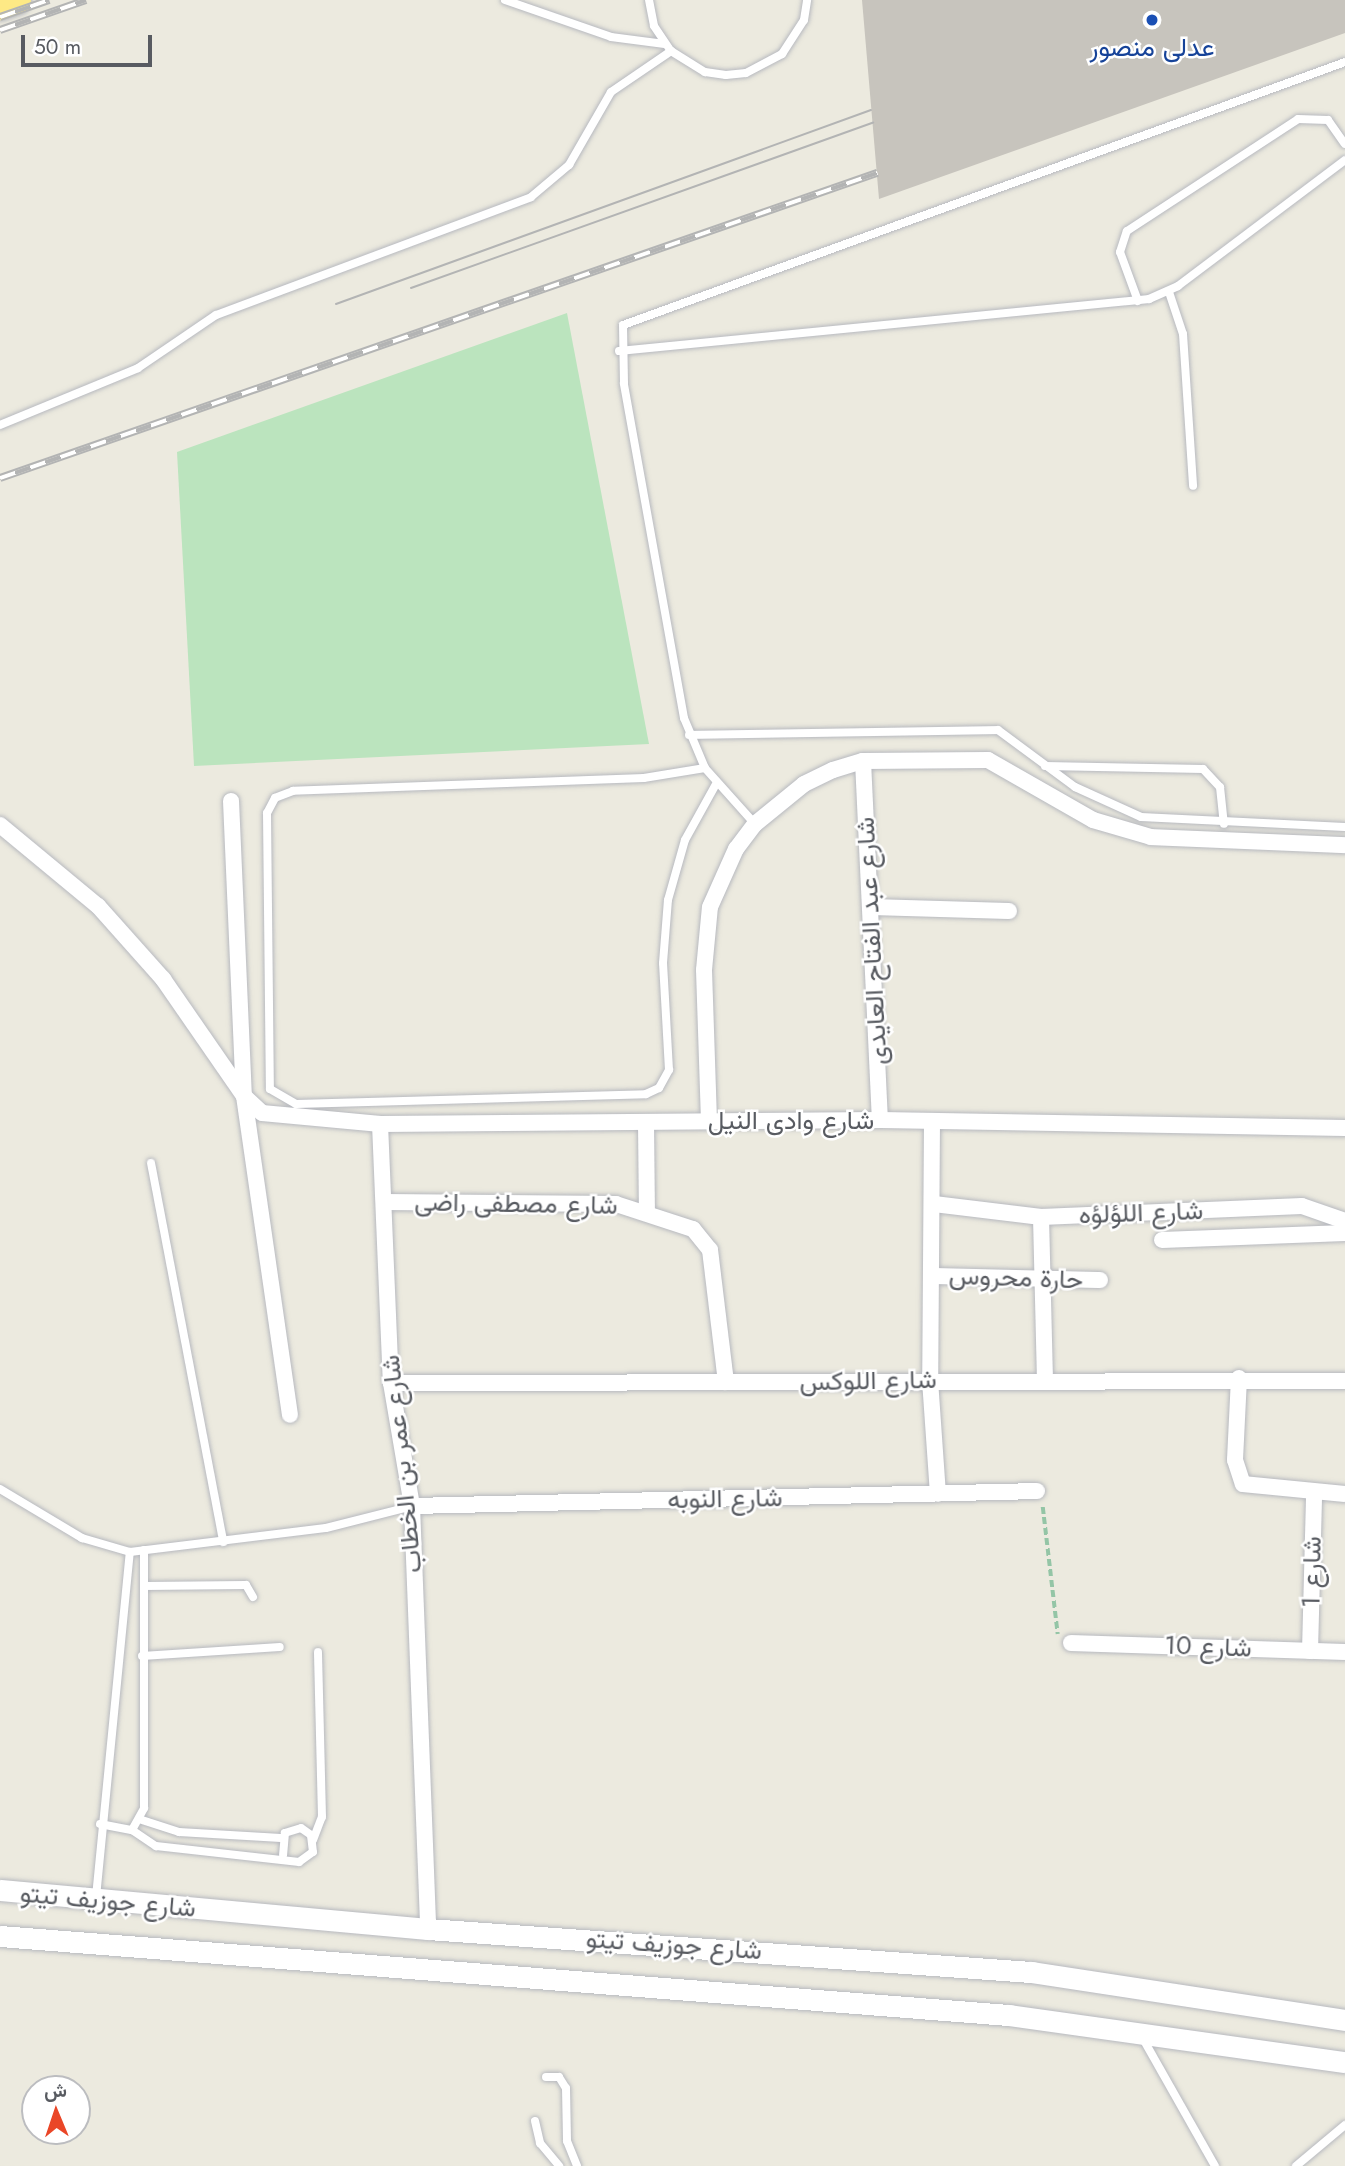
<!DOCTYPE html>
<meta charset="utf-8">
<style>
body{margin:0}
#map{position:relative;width:1345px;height:2166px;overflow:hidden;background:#eceadf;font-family:Jost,Vazirmatn,sans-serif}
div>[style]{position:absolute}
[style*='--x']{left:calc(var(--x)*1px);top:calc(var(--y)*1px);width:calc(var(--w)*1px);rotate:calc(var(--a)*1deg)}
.green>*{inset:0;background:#bbe4be}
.building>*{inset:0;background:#c7c4bd}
.path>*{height:3.5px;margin-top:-1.75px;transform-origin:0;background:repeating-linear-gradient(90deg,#94c5a6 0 7px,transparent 0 10.5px)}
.roads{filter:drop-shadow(0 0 2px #b7b9bf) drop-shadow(0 0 2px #b7b9bf)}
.lane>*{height:8px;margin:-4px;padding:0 4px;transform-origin:4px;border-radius:4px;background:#fff}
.street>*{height:16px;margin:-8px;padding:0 8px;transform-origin:8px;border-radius:8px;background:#fff}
.secondary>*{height:21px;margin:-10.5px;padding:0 10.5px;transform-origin:10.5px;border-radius:10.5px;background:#fff}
.highway>*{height:28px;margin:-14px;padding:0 14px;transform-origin:14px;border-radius:14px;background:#fee985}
.tram>*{height:2px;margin:-1px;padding:0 1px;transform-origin:1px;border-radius:1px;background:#b3b4b4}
.rail>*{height:8px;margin-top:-4px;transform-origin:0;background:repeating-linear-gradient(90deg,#fff 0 16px,#b3b4b4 0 32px);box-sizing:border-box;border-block:2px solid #b3b4b4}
.dots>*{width:19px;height:19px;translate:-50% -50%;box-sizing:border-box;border:4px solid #fff;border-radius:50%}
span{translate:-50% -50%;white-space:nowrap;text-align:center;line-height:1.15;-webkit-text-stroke:5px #fff;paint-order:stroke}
.transit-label{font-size:26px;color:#164399}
.street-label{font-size:26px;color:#585b61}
.north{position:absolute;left:21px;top:2075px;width:70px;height:70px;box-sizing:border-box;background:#fff;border:2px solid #bcbdc0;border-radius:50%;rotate:358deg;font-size:19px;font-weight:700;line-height:28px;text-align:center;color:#585b61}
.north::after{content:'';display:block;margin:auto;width:24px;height:32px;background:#ea4627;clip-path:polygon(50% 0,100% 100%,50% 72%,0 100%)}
.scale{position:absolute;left:21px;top:35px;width:131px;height:32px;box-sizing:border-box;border:4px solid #585b61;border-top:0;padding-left:9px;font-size:21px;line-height:24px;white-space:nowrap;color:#585b61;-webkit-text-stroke:5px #fff;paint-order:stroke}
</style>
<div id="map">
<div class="green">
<i style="clip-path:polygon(567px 313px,649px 744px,194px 766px,177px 452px)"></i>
</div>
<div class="building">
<i style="clip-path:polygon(862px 0,1345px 0,1345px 33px,879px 199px)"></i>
</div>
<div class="path">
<i style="--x:1043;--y:1507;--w:128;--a:83.3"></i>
</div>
<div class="roads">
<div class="lane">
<i style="--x:505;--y:0;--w:112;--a:19.2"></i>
<i style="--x:611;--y:37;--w:54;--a:7.4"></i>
<i style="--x:649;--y:0;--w:26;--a:79"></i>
<i style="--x:654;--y:26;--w:30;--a:56"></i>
<i style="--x:671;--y:51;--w:40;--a:32"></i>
<i style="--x:705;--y:72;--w:21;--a:8"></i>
<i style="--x:726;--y:75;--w:20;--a:-6"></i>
<i style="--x:746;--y:73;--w:41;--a:-27.8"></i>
<i style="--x:782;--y:54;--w:40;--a:-57.1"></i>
<i style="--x:804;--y:20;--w:20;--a:-81"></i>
<i style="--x:1169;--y:292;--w:44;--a:71.6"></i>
<i style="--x:1183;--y:334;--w:152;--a:86.2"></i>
<i style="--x:1138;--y:301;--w:52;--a:-110.2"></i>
<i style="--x:1120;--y:252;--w:22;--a:-72"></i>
<i style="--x:1127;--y:231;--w:204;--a:-33.2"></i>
<i style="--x:1298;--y:119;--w:30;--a:2"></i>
<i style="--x:1328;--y:120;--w:29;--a:55"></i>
<i style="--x:619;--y:351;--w:533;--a:-5.6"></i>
<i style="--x:1149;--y:299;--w:32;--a:-24"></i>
<i style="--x:1178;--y:286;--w:209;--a:-37"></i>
<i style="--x:0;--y:425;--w:149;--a:-22.4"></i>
<i style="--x:138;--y:368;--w:94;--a:-34.2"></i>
<i style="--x:216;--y:315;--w:336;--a:-20.5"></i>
<i style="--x:531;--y:197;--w:50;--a:-40.1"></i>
<i style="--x:569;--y:165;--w:84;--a:-60.1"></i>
<i style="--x:611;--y:92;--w:73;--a:-34.3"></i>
<i style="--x:689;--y:735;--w:309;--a:-0.9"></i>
<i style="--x:998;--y:730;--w:96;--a:36.5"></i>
<i style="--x:1075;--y:787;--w:72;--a:24.4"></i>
<i style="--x:1141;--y:817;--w:204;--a:2.8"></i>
<i style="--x:1045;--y:766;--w:158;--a:1.1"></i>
<i style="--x:1203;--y:769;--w:25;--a:47"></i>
<i style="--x:1220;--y:787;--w:37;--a:84"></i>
<i style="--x:705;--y:768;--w:62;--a:170.7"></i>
<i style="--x:644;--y:778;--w:351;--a:177.9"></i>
<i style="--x:293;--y:791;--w:19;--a:159"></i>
<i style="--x:275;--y:798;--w:17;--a:118"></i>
<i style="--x:267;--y:813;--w:276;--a:89.4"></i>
<i style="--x:270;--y:1089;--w:30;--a:30"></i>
<i style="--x:296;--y:1104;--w:350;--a:-1.6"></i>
<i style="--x:646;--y:1094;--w:14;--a:-25"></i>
<i style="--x:659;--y:1088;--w:21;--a:-61"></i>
<i style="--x:669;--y:1070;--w:107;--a:-93.2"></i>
<i style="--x:663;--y:963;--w:63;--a:-85.5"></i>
<i style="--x:668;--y:900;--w:62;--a:-74.2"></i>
<i style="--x:685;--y:840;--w:64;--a:-61"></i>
<i style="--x:755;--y:824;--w:75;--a:-131.8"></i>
<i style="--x:705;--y:768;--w:54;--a:-112.8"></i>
<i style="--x:684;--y:718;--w:340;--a:-100.2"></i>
<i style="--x:624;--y:383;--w:58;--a:-91"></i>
<i style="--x:623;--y:325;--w:768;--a:-20.01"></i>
<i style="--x:151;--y:1163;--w:386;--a:79.2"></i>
<i style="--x:0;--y:1489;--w:96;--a:30.9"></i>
<i style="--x:82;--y:1538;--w:50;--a:16.3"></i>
<i style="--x:130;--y:1552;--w:197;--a:-7"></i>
<i style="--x:326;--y:1528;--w:89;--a:-14.3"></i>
<i style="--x:144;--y:1586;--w:102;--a:-0.6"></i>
<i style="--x:246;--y:1585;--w:14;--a:60"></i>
<i style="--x:142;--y:1656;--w:138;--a:-3.7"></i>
<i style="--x:142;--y:1820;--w:39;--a:18"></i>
<i style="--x:179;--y:1832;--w:102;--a:3.4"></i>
<i style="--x:100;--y:1824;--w:33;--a:11"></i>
<i style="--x:132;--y:1830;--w:25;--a:-61"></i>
<i style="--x:144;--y:1808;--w:258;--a:-90"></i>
<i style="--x:132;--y:1830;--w:29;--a:34"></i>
<i style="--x:156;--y:1846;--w:144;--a:6.4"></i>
<i style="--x:299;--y:1862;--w:17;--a:-36"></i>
<i style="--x:313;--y:1852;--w:17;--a:-97"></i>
<i style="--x:311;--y:1835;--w:12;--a:-145"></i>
<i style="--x:301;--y:1828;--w:17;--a:163"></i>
<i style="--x:285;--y:1833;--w:22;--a:95"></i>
<i style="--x:313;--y:1840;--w:25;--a:-69"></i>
<i style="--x:322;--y:1817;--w:165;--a:-91.4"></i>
<i style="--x:96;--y:1897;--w:347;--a:-84.4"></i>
<i style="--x:1142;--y:2037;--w:148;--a:60.5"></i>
<i style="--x:546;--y:2077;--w:13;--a:0"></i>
<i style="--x:559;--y:2077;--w:13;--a:58"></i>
<i style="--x:566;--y:2088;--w:53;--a:88.9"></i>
<i style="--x:567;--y:2141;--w:27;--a:68"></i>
<i style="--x:535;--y:2121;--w:23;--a:77"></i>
<i style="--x:540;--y:2143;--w:30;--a:50"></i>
<i style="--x:1296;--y:2166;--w:64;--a:-39.9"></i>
</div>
<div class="street">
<i style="--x:863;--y:761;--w:359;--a:87.3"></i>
<i style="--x:231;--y:801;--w:295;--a:87.5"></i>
<i style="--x:244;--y:1096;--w:25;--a:43"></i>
<i style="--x:262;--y:1113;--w:119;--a:5.3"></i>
<i style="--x:380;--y:1124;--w:500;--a:-0.46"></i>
<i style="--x:880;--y:1120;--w:465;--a:1"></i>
<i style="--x:0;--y:825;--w:127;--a:39.6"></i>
<i style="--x:98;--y:906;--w:98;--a:48.3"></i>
<i style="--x:163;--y:979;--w:142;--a:55.3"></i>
<i style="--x:244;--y:1096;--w:322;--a:81.8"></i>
<i style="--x:871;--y:907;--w:138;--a:1.7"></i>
<i style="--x:709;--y:1121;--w:151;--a:-91.9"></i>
<i style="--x:704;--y:970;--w:63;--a:-84.6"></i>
<i style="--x:710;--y:907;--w:64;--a:-65.9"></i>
<i style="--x:736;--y:849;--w:31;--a:-53"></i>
<i style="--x:755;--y:824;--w:63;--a:-39.2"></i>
<i style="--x:804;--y:784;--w:32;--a:-26"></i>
<i style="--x:833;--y:770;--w:31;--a:-17"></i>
<i style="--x:863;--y:761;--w:125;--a:-0.5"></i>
<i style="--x:988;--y:760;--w:121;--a:29.7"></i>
<i style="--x:1093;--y:820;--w:60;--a:16.3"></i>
<i style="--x:1151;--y:837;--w:194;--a:2.4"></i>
<i style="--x:932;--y:1121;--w:259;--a:90.4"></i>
<i style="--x:930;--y:1380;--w:114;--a:86"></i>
<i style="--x:646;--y:1122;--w:89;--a:89.4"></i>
<i style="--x:380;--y:1124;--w:259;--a:87.6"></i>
<i style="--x:391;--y:1383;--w:125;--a:80.3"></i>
<i style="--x:412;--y:1506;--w:423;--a:87.8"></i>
<i style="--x:384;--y:1202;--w:232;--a:0.5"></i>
<i style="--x:616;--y:1204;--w:81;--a:18"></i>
<i style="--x:693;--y:1229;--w:27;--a:51"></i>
<i style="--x:710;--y:1250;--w:133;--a:83.1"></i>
<i style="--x:934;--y:1204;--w:108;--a:6.9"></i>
<i style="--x:1041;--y:1217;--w:261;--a:-2.4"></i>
<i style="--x:1302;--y:1206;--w:46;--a:19.2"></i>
<i style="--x:1041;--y:1217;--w:162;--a:88.6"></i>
<i style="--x:1162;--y:1240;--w:183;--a:-2.2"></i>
<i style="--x:932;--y:1276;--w:168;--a:1.4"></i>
<i style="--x:1239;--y:1378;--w:82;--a:92.8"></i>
<i style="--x:1235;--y:1460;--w:25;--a:72"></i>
<i style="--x:1243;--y:1484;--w:102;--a:5.6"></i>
<i style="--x:391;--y:1383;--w:954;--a:-0.12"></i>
<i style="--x:412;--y:1506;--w:625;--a:-1.37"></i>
<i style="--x:1071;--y:1643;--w:274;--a:1.9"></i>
<i style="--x:1310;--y:1651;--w:157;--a:-88.5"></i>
</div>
<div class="secondary">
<i style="--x:0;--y:1890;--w:430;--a:5.2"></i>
<i style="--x:428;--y:1929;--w:605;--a:4.08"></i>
<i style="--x:1031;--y:1972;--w:318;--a:8.7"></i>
<i style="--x:0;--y:1936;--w:1012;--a:4.48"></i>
<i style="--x:1009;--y:2015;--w:339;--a:8"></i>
</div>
<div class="highway">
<i style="--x:0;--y:6;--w:18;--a:-19"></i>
</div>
</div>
<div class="tram">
<i style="--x:411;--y:288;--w:491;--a:-19.7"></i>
<i style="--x:336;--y:304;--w:569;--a:-19.93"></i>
</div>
<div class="rail">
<i style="--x:0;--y:17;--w:52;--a:-19.1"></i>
<i style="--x:0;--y:30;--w:91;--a:-19.2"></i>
<i style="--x:0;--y:478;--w:929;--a:-19.18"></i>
</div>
<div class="dots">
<i style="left:1152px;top:20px;background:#1a4fb4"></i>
</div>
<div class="transit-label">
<span style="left:1152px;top:48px">عدلى منصور</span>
</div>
<div class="street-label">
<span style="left:872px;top:941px;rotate:-93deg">شارع عبد الفتاح العايدى</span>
<span style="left:791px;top:1121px">شارع وادى النيل</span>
<span style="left:516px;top:1204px;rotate:1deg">شارع مصطفى راضى</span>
<span style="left:1141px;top:1213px;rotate:-2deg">شارع اللؤلؤه</span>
<span style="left:1016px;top:1278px;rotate:2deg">حارة محروس</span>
<span style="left:868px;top:1381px;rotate:-1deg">شارع اللوكس</span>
<span style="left:402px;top:1464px;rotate:-96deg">شارع عمر بن الخطاب</span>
<span style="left:725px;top:1499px;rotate:-1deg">شارع النوبه</span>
<span style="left:1312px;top:1572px;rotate:-89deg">شارع 1</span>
<span style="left:1208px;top:1647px;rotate:2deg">شارع 10</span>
<span style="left:108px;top:1901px;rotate:5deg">شارع جوزيف تيتو</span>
<span style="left:674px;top:1945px;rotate:4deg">شارع جوزيف تيتو</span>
</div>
<div class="north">ش</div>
<div class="scale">50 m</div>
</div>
